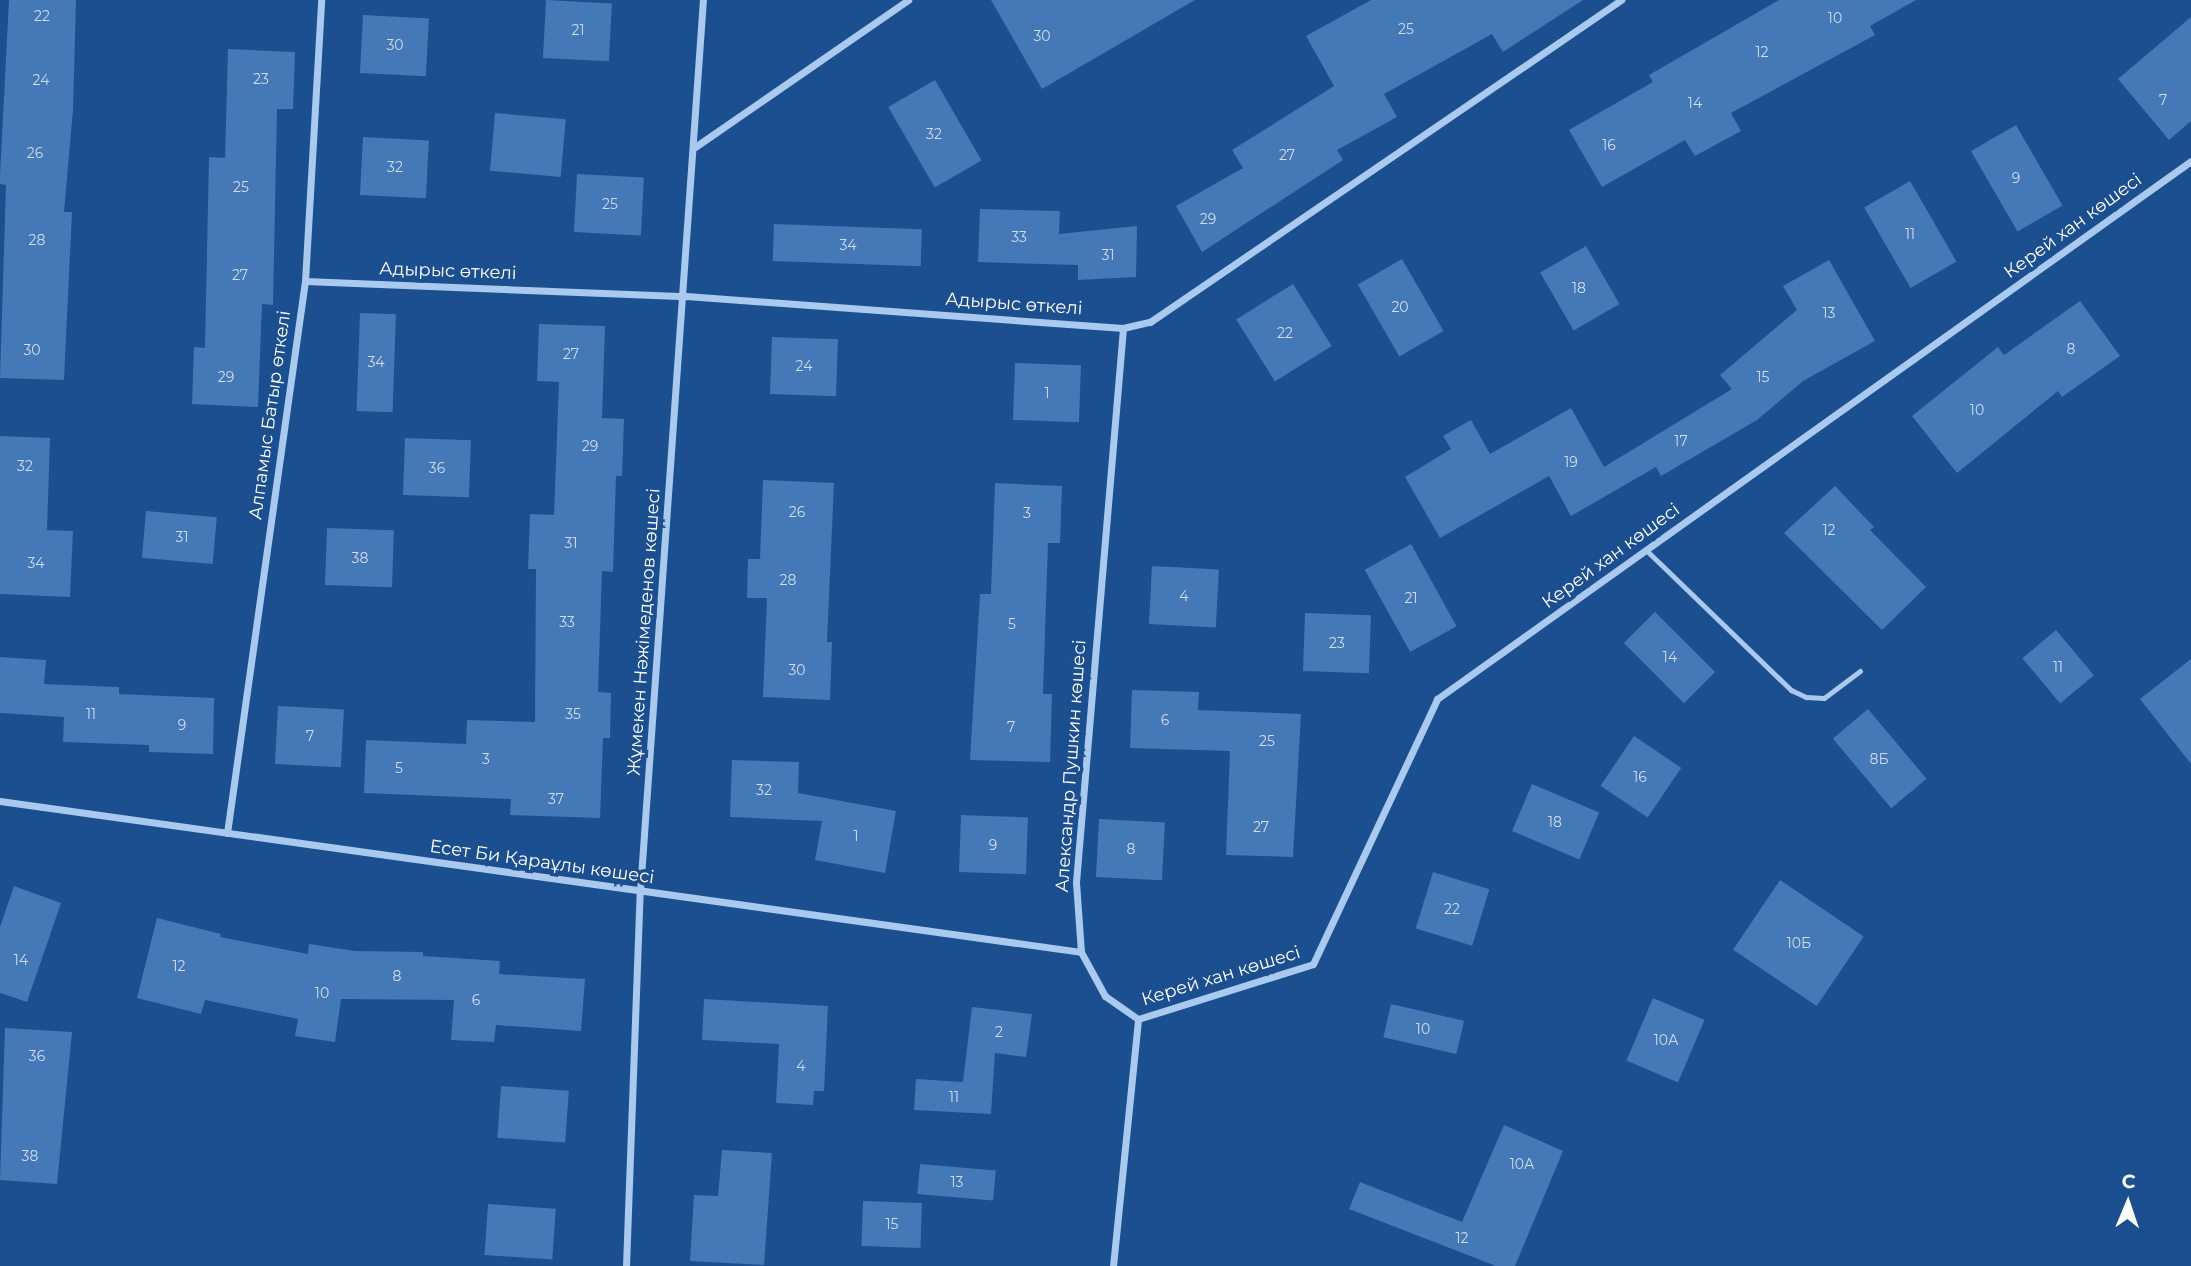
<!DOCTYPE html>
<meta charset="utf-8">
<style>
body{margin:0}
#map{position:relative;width:2191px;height:1266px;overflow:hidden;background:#1b4f8f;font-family:Montserrat,sans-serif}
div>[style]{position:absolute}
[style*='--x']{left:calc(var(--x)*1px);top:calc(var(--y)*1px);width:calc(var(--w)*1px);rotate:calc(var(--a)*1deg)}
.building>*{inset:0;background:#4478b7;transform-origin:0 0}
.lane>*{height:5px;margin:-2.5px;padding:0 2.5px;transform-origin:2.5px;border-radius:2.5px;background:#a9c9ee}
.street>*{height:7px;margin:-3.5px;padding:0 3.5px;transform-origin:3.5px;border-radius:3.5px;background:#a9c9ee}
span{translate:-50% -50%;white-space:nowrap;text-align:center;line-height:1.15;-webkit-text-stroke:7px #1b4f8f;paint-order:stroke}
.number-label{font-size:14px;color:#d0dded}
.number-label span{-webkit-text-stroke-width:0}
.street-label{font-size:18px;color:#fff}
.north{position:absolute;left:2093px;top:1168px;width:70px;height:70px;-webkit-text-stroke:5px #1b4f8f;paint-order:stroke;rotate:2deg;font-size:19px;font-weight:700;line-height:28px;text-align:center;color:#fff}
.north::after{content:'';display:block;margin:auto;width:24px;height:32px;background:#fff;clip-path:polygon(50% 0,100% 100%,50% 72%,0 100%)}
</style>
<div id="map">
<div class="building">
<i style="clip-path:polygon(9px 0,76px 0,73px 110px,64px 212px,72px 212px,64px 380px,0 378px,6px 185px,0 184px,0 175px)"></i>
<i style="left:546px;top:0;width:66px;height:58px;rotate:3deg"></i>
<i style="clip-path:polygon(991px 0,1195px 0,1042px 89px)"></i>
<i style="clip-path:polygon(1371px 0,1583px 0,1503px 52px,1492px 34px,1384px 94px,1397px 117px,1337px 150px,1343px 160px,1202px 252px,1176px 206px,1243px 168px,1232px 150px,1334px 86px,1306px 36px)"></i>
<i style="clip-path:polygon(1779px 0,1916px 0,1870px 26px,1875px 35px,1731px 113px,1741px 131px,1695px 156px,1685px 140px,1602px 187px,1569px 130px,1653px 82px,1649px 75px)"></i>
<i style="left:363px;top:15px;width:66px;height:58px;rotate:3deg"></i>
<i style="clip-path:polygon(2191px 17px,2191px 121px,2169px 140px,2118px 79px)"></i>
<i style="clip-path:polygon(228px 49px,295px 52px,293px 109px,277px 109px,273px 305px,262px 304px,258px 407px,192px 404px,194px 347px,205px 348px,209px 157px,225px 158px)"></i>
<i style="left:935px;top:80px;width:93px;height:54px;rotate:60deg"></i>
<i style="left:495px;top:113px;width:71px;height:58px;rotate:5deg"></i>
<i style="left:2016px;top:125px;width:93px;height:52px;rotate:60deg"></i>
<i style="left:363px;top:137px;width:66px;height:58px;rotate:3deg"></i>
<i style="left:577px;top:174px;width:67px;height:58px;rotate:3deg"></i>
<i style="left:1910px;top:181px;width:93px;height:53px;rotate:60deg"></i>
<i style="clip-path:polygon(980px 209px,1060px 211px,1059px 234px,1137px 226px,1136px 277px,1078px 280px,1078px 265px,978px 262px)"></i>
<i style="left:774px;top:224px;width:148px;height:37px;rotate:2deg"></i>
<i style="left:1586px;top:246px;width:67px;height:53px;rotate:60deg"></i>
<i style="left:1402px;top:259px;width:83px;height:51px;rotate:60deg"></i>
<i style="clip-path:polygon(1829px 260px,1875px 341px,1803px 381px,1757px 420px,1661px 476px,1656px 467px,1571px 516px,1549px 476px,1440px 538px,1405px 477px,1451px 449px,1443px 436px,1471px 420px,1490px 454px,1571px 408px,1604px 467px,1732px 389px,1720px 375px,1797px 310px,1783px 286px)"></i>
<i style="left:1293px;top:284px;width:73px;height:67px;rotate:58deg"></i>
<i style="clip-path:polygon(2080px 301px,2120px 356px,2062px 397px,2058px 391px,1957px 473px,1912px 416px,1998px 347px,2004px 355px)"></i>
<i style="left:360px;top:313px;width:36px;height:98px;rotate:2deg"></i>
<i style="clip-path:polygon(539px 324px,605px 326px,602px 418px,624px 419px,622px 476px,616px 476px,613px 572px,602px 571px,598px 692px,611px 693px,610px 738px,603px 738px,600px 818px,510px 815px,511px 799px,364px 793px,366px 740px,466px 744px,467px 720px,535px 722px,536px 569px,528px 569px,530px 514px,554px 515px,559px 382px,537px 381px)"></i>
<i style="left:772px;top:337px;width:66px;height:57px;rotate:2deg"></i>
<i style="left:1015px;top:363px;width:66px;height:57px;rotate:2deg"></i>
<i style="clip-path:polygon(0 436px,50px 438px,47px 530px,73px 531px,70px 597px,0 594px)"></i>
<i style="left:405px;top:438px;width:66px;height:57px;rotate:2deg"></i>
<i style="clip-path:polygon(763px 480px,834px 483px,827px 642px,832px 642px,830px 700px,763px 697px,767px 598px,747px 598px,748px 559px,760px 559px)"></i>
<i style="clip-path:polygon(995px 483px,1062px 486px,1060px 543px,1048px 543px,1043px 694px,1052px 694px,1050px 762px,970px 760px,980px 594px,991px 594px)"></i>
<i style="clip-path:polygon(1835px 486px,1874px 527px,1870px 530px,1926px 587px,1882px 630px,1784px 533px)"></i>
<i style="left:146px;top:511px;width:71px;height:47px;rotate:5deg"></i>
<i style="left:327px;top:528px;width:67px;height:57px;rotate:2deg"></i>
<i style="left:1411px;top:544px;width:94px;height:53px;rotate:61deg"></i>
<i style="left:1152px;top:566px;width:67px;height:58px;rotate:3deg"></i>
<i style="left:1655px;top:612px;width:85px;height:44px;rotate:45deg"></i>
<i style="left:1305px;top:613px;width:66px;height:58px;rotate:2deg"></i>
<i style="left:2056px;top:630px;width:59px;height:44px;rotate:50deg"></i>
<i style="clip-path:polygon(0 657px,46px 660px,44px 684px,119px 687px,119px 694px,214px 698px,213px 754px,149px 752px,149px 745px,63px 742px,64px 717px,0 713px)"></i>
<i style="clip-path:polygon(2191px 659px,2191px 764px,2140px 699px)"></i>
<i style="clip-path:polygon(1132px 690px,1199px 692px,1198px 710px,1301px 714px,1293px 857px,1226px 855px,1230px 751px,1130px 748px)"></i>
<i style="left:278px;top:706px;width:66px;height:58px;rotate:3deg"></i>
<i style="left:1868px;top:709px;width:91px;height:46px;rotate:50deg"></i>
<i style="left:1634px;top:736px;width:57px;height:60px;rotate:34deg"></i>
<i style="clip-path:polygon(732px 760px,799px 762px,798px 793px,896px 811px,885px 873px,815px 860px,822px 821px,730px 817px)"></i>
<i style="left:1532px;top:784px;width:73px;height:51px;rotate:23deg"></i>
<i style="left:961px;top:815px;width:67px;height:57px;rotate:2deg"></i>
<i style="left:1099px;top:819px;width:66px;height:58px;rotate:3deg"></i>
<i style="left:1433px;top:872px;width:59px;height:59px;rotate:17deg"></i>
<i style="left:1780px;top:880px;width:101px;height:84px;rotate:34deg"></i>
<i style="clip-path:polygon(14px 886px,61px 903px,27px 1002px,0 993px,0 927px)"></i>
<i style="clip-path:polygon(157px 918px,221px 934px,220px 937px,308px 954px,309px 944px,355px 951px,423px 952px,423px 956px,500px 961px,499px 974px,585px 979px,581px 1031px,496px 1025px,494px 1042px,451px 1040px,454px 1000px,341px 999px,335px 1042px,295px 1036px,298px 1019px,205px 1000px,201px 1014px,137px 998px)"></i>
<i style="left:1653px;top:998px;width:56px;height:68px;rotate:23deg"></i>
<i style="clip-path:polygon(704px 999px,828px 1006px,824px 1091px,814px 1091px,813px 1105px,776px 1103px,779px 1044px,702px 1040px)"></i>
<i style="left:1391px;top:1004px;width:75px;height:34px;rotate:13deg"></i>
<i style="clip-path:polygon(972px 1007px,1032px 1014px,1026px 1057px,995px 1053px,991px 1114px,914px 1110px,916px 1079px,963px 1082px)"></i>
<i style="clip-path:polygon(5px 1028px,72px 1032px,57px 1184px,0 1180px)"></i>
<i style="left:501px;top:1086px;width:68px;height:52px;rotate:4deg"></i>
<i style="clip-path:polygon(1504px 1125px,1563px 1151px,1515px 1266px,1496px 1266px,1349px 1209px,1360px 1182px,1462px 1222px)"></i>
<i style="clip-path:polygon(722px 1150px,772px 1153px,764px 1265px,690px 1261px,694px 1195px,718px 1196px)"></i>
<i style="left:920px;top:1164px;width:76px;height:30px;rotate:5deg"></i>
<i style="left:863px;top:1201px;width:59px;height:45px;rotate:2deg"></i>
<i style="left:488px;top:1204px;width:68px;height:51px;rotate:4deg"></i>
</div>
<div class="lane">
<i style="--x:1646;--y:550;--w:202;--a:44"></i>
<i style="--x:1791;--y:690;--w:17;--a:25"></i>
<i style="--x:1806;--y:697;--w:18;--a:3"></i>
<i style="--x:1824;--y:698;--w:45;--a:-36.9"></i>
</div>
<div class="street">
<i style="--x:695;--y:147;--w:259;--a:-34.6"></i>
<i style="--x:305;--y:281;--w:381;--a:2.3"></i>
<i style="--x:686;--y:296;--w:438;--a:4.2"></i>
<i style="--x:1123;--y:328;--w:28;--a:-13"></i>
<i style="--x:1150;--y:322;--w:571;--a:-34.36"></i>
<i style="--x:0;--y:801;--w:1091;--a:7.95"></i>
<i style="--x:227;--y:833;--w:557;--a:-81.96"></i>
<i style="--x:305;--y:281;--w:281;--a:-86.7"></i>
<i style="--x:1138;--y:1019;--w:183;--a:-17.4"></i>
<i style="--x:1313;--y:964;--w:293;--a:-64.9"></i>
<i style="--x:1437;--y:699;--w:926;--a:-35.51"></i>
<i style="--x:626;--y:1266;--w:375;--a:-87.9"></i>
<i style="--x:640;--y:891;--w:893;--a:-85.96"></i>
<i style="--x:1113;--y:1266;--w:248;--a:-84.2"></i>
<i style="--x:1138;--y:1019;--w:40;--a:-145.1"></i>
<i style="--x:1105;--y:996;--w:50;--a:-118.6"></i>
<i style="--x:1081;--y:952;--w:70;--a:-94.1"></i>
<i style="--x:1076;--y:882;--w:556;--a:-85.15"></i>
</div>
<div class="number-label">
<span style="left:42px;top:16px">22</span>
<span style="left:1835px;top:18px">10</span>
<span style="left:1406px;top:29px">25</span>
<span style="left:578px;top:30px">21</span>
<span style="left:1042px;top:36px">30</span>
<span style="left:395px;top:45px">30</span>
<span style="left:1762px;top:52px">12</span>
<span style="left:261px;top:79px">23</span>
<span style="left:41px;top:80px">24</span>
<span style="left:2163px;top:100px">7</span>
<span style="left:1695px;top:103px">14</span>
<span style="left:934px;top:134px">32</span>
<span style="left:1609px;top:145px">16</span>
<span style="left:35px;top:153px">26</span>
<span style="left:1287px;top:155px">27</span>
<span style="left:395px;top:167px">32</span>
<span style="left:2016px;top:178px">9</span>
<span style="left:241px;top:187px">25</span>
<span style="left:610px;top:204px">25</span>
<span style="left:1208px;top:219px">29</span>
<span style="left:1910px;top:234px">11</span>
<span style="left:1019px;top:237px">33</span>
<span style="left:37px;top:240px">28</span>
<span style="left:848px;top:245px">34</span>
<span style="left:1108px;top:255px">31</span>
<span style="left:240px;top:275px">27</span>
<span style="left:1579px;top:288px">18</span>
<span style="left:1400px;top:307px">20</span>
<span style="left:1829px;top:313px">13</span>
<span style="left:1285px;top:333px">22</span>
<span style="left:2071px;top:349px">8</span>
<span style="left:32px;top:350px">30</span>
<span style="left:571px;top:354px">27</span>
<span style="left:376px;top:362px">34</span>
<span style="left:804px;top:366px">24</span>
<span style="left:226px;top:377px">29</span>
<span style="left:1763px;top:377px">15</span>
<span style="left:1047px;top:393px">1</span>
<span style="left:1977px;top:410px">10</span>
<span style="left:1681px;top:441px">17</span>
<span style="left:590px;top:446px">29</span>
<span style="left:1571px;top:462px">19</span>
<span style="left:25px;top:466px">32</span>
<span style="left:437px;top:468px">36</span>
<span style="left:797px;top:512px">26</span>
<span style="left:1027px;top:513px">3</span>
<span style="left:1829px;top:530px">12</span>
<span style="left:182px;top:537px">31</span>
<span style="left:571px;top:543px">31</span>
<span style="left:360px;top:558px">38</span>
<span style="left:36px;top:563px">34</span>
<span style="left:788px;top:580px">28</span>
<span style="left:1184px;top:596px">4</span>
<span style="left:1411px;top:598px">21</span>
<span style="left:567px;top:622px">33</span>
<span style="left:1012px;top:624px">5</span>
<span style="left:1337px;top:643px">23</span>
<span style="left:1670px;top:657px">14</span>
<span style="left:2058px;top:667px">11</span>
<span style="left:797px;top:670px">30</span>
<span style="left:91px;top:714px">11</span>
<span style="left:573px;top:714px">35</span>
<span style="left:1165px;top:720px">6</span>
<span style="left:182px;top:725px">9</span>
<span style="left:1011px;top:727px">7</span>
<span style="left:310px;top:736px">7</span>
<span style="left:1267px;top:741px">25</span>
<span style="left:486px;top:759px">3</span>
<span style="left:1879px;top:759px">8Б</span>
<span style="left:399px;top:768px">5</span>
<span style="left:1640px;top:777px">16</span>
<span style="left:764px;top:790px">32</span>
<span style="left:556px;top:799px">37</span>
<span style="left:1555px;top:822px">18</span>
<span style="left:1261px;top:827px">27</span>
<span style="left:856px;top:836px">1</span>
<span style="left:993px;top:845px">9</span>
<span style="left:1131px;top:849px">8</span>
<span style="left:1452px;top:909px">22</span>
<span style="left:1799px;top:943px">10Б</span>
<span style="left:21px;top:960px">14</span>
<span style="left:179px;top:966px">12</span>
<span style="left:397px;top:976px">8</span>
<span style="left:322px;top:993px">10</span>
<span style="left:476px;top:1000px">6</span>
<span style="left:1423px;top:1029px">10</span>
<span style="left:999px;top:1032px">2</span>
<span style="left:1666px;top:1040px">10А</span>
<span style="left:37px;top:1056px">36</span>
<span style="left:801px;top:1066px">4</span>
<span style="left:954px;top:1097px">11</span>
<span style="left:30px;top:1156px">38</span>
<span style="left:1522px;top:1164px">10А</span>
<span style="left:957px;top:1182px">13</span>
<span style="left:892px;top:1224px">15</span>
<span style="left:1462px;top:1238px">12</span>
</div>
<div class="street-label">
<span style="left:2073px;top:226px;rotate:-36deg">Керей хан көшесі</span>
<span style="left:448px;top:271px;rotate:2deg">Адырыс өткелі</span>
<span style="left:1014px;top:304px;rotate:4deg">Адырыс өткелі</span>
<span style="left:270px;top:415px;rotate:-82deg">Алпамыс Батыр өткелі</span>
<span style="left:1611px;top:556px;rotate:-36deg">Керей хан көшесі</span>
<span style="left:644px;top:632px;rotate:-86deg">Жұмекен Нәжімеденов көшесі</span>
<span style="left:1071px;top:766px;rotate:-86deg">Александр Пушкин көшесі</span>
<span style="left:542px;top:862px;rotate:8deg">Есет Би Қараұлы көшесі</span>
<span style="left:1221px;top:976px;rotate:-17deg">Керей хан көшесі</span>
</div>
<div class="north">С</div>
</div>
